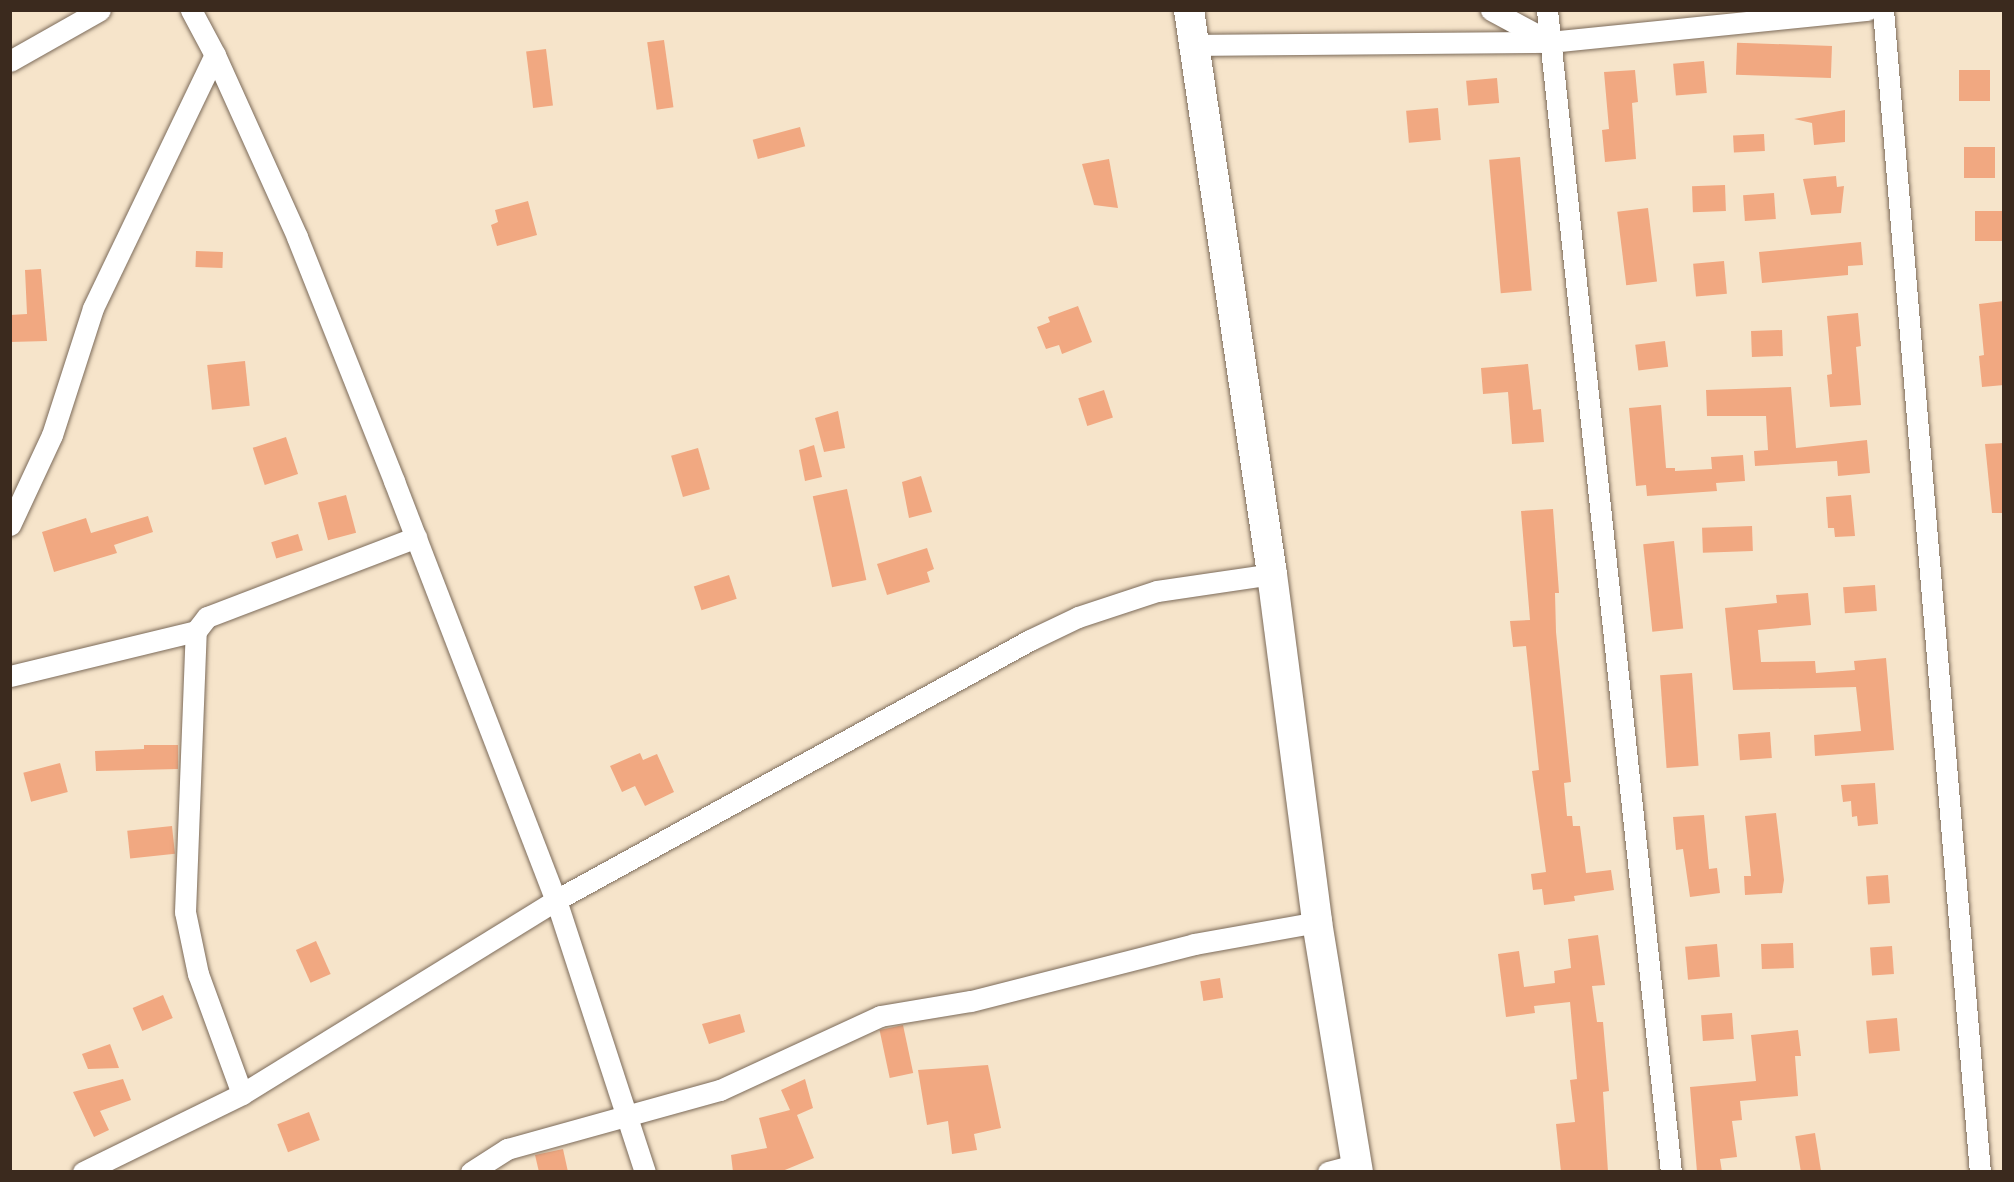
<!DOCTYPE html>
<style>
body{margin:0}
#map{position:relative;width:2014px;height:1182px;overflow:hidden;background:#f6e4ca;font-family:"Architects Daughter",sans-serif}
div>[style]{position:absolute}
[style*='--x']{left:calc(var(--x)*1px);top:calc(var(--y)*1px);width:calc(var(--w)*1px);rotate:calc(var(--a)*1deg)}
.building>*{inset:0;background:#f1a881;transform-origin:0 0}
.roads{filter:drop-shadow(0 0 2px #7c6b5a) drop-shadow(0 0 2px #7c6b5a)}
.minor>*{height:21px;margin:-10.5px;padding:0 10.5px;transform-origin:10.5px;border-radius:10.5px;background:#fff}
.highway>*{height:30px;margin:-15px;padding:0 15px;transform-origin:15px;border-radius:15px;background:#fff}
span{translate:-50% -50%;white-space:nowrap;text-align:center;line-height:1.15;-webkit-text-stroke:5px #fcf5e5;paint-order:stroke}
.frame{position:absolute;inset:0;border:12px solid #3b2a1e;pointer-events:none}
</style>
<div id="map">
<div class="building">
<i style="left:664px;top:40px;width:68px;height:17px;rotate:82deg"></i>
<i style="left:1832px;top:46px;width:32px;height:95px;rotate:92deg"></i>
<i style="left:546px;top:49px;width:57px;height:20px;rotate:83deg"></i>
<i style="left:1704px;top:61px;width:32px;height:31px;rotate:85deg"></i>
<i style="clip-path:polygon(1635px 70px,1638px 102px,1632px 103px,1636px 159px,1605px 162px,1602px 130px,1609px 129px,1604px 72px)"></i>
<i style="left:1959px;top:70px;width:31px;height:31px"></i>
<i style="left:1497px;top:78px;width:25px;height:31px;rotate:85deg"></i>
<i style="left:1438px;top:108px;width:32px;height:32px;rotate:85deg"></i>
<i style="clip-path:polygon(1845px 110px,1845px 142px,1814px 145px,1812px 123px,1794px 119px)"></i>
<i style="left:800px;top:127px;width:20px;height:49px;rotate:75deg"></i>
<i style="left:1764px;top:134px;width:17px;height:31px;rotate:87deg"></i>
<i style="left:1964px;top:147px;width:31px;height:31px"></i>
<i style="left:1520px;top:157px;width:134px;height:31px;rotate:85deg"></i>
<i style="clip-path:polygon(1109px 159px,1118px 208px,1094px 205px,1082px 164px)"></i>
<i style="clip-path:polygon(1836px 176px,1837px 187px,1844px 186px,1841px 213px,1811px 215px,1803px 179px)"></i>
<i style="left:1725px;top:185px;width:26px;height:33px;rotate:88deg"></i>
<i style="left:1774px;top:193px;width:26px;height:31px;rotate:86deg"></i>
<i style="clip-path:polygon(528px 201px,537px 235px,497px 246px,491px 225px,498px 222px,495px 210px)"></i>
<i style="left:1648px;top:208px;width:74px;height:31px;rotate:83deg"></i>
<i style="left:2004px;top:211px;width:30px;height:29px;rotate:90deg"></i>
<i style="clip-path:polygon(1861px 242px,1863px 265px,1848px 266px,1848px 275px,1762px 283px,1759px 252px)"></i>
<i style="left:196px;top:251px;width:27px;height:16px;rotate:2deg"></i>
<i style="left:1724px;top:261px;width:33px;height:31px;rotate:85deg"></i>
<i style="clip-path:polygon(41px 269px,47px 341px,10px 342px,10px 315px,27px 314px,25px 270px)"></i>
<i style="clip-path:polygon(2004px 301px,2004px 385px,1982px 387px,1979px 356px,1984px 355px,1979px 304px)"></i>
<i style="clip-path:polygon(1078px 306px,1092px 342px,1062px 354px,1059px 345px,1046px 349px,1037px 327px,1050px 322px,1048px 317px)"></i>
<i style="clip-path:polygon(1858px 313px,1861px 346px,1856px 347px,1861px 405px,1830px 407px,1827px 375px,1832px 374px,1827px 316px)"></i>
<i style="left:1782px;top:330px;width:26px;height:31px;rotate:88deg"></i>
<i style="left:1665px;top:341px;width:26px;height:30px;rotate:83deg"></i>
<i style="left:245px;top:361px;width:45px;height:38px;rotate:84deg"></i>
<i style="clip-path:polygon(1528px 364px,1533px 410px,1541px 409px,1544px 442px,1512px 444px,1508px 392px,1483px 394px,1481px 368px)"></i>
<i style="clip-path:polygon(1791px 387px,1796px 448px,1867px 440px,1870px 473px,1838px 476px,1837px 461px,1755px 466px,1754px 451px,1768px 450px,1766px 416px,1707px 416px,1706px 390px)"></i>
<i style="left:1104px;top:390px;width:29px;height:27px;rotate:72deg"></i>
<i style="clip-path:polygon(1661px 405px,1666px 468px,1675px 468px,1675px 471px,1712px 469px,1711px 457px,1743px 455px,1745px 481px,1716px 483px,1717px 491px,1647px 496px,1646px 485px,1636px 486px,1629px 408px)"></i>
<i style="clip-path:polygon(838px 411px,845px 448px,824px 452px,815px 418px)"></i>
<i style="left:286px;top:437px;width:39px;height:35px;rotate:72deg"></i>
<i style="clip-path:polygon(2004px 443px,2004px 513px,1992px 513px,1985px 444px)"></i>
<i style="clip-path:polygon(814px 445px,822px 477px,805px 481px,799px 450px)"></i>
<i style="left:698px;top:448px;width:43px;height:28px;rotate:74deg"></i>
<i style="clip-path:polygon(921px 476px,932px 512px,909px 518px,902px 482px)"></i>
<i style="left:847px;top:489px;width:93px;height:35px;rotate:78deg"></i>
<i style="left:346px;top:495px;width:39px;height:29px;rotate:75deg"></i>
<i style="clip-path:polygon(1851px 495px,1855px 536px,1835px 537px,1834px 528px,1828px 528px,1826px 497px)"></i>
<i style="clip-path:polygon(1553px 509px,1559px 593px,1555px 593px,1556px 632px,1571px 782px,1564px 783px,1567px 816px,1572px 816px,1573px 826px,1580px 826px,1586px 873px,1611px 870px,1614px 890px,1574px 896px,1575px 901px,1544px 905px,1542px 889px,1533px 890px,1531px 874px,1546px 872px,1532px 771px,1539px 770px,1526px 646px,1513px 647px,1510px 621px,1530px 620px,1521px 511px)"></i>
<i style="clip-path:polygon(148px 516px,153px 532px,114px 545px,117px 553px,54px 572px,42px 532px,86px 518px,91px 533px)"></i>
<i style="left:1752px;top:526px;width:25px;height:50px;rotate:88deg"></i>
<i style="left:298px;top:534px;width:17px;height:28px;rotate:73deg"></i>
<i style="left:1674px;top:541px;width:88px;height:31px;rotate:84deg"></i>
<i style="clip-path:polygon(927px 548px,934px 569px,927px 572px,930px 582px,887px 595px,877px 564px)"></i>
<i style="left:729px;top:575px;width:25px;height:37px;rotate:72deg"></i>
<i style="left:1875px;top:585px;width:26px;height:32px;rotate:86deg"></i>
<i style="clip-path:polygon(1808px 593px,1811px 625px,1758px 630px,1761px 662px,1815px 661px,1816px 673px,1855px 670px,1854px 661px,1886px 658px,1894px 750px,1815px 756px,1814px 735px,1861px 731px,1856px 687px,1733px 690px,1725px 608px,1777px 603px,1776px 595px)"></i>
<i style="left:1692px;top:673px;width:93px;height:32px;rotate:86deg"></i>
<i style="left:1770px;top:732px;width:26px;height:32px;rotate:86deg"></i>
<i style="clip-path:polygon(144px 745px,178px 745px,178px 769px,96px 771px,95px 751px,144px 749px)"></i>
<i style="clip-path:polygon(640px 753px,643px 760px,657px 754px,674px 792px,645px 806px,635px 786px,622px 792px,610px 766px)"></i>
<i style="left:60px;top:763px;width:30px;height:38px;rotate:75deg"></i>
<i style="clip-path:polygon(1875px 783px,1878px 824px,1858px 826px,1857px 816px,1852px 817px,1851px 801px,1843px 802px,1841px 785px)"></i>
<i style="clip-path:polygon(1776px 813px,1784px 880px,1782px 893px,1745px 895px,1744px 876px,1751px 876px,1745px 816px)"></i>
<i style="clip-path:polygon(1704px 815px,1709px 869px,1717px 868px,1720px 893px,1690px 897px,1683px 849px,1676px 850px,1673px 817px)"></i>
<i style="left:172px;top:826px;width:28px;height:45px;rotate:84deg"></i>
<i style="left:1888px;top:875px;width:28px;height:22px;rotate:86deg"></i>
<i style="clip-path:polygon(1598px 935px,1605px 985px,1592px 986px,1597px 1022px,1603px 1022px,1609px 1091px,1603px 1092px,1608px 1172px,1561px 1172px,1556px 1124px,1575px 1122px,1570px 1080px,1577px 1079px,1570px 1002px,1534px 1006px,1535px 1013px,1506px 1017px,1498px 954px,1519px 951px,1524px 987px,1555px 983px,1554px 971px,1571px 968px,1568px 939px)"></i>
<i style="left:316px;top:941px;width:36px;height:22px;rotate:66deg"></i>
<i style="left:1793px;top:943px;width:25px;height:32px;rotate:88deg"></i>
<i style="left:1717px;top:944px;width:33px;height:32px;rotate:85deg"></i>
<i style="left:1892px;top:946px;width:28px;height:22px;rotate:86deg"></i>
<i style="left:1220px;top:978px;width:20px;height:20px;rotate:81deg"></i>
<i style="left:163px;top:995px;width:25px;height:33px;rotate:67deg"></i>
<i style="left:1732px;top:1013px;width:26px;height:31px;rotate:86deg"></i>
<i style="clip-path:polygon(740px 1014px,745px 1032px,709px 1044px,702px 1024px)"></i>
<i style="left:1897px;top:1018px;width:33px;height:31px;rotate:85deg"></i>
<i style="left:903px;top:1025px;width:49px;height:24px;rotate:78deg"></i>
<i style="clip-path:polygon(1798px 1030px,1801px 1056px,1795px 1056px,1798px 1096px,1740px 1101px,1742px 1120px,1732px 1121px,1737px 1157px,1720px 1159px,1722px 1172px,1697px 1172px,1690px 1087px,1756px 1081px,1751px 1035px)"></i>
<i style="clip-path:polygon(110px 1044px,119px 1068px,88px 1069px,82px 1054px)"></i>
<i style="clip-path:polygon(988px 1065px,1001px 1128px,974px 1134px,977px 1150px,952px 1154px,948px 1121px,927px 1125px,918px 1070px)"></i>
<i style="clip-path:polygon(123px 1079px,131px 1100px,100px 1111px,109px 1130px,94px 1137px,73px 1092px)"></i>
<i style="clip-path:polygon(805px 1079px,813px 1108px,797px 1115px,814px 1158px,780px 1172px,733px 1172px,731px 1155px,767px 1148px,759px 1118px,790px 1110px,781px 1090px)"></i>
<i style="left:309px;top:1112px;width:30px;height:34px;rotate:69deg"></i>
<i style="left:1815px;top:1133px;width:39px;height:20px;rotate:81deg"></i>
<i style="clip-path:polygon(563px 1149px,568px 1172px,539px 1172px,535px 1155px)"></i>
</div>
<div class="roads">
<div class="minor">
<i style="--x:191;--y:10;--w:51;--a:61.9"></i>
<i style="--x:215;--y:55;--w:200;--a:65.7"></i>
<i style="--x:297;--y:237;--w:263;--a:68.3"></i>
<i style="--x:394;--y:481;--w:449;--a:68.9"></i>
<i style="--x:556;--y:900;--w:286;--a:71.9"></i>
<i style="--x:1491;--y:10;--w:64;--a:28.2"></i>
<i style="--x:1547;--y:10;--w:1169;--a:83.91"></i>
<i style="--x:1883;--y:10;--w:1166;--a:85.23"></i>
<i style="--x:1197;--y:45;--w:353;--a:-0.5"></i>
<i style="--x:1550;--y:42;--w:319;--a:-5.8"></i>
<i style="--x:10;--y:61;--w:103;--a:-29.5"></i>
<i style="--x:10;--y:525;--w:99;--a:-65"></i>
<i style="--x:52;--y:435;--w:133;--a:-72.1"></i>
<i style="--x:93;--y:308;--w:281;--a:-64.3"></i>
<i style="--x:10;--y:676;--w:191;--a:-13.6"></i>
<i style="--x:242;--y:1094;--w:128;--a:-110.1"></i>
<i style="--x:198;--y:974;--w:63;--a:-101.8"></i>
<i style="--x:185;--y:912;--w:281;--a:-87.8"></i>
<i style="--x:196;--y:631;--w:18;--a:-52"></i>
<i style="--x:207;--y:617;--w:224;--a:-20.9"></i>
<i style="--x:83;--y:1172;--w:177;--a:-26.1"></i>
<i style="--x:242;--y:1094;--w:369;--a:-31.7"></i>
<i style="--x:556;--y:900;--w:541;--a:-28.75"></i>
<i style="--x:1030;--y:640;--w:53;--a:-25.6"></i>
<i style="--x:1078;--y:617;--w:83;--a:-18.2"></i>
<i style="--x:1157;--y:591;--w:116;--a:-8.4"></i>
<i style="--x:471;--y:1172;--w:43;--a:-32.6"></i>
<i style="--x:507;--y:1149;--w:221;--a:-15.5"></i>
<i style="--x:720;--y:1090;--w:176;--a:-24.8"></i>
<i style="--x:880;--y:1016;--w:92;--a:-9.4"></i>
<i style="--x:971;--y:1001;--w:230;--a:-14.3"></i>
<i style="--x:1194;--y:944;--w:125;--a:-10.1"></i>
<i style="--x:1328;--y:1172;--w:30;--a:-15"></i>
</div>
<div class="highway">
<i style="--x:1189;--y:10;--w:570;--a:81.63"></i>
<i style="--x:1272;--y:574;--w:351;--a:82.6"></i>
<i style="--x:1317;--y:922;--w:253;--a:80.7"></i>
</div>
</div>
<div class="frame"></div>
</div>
